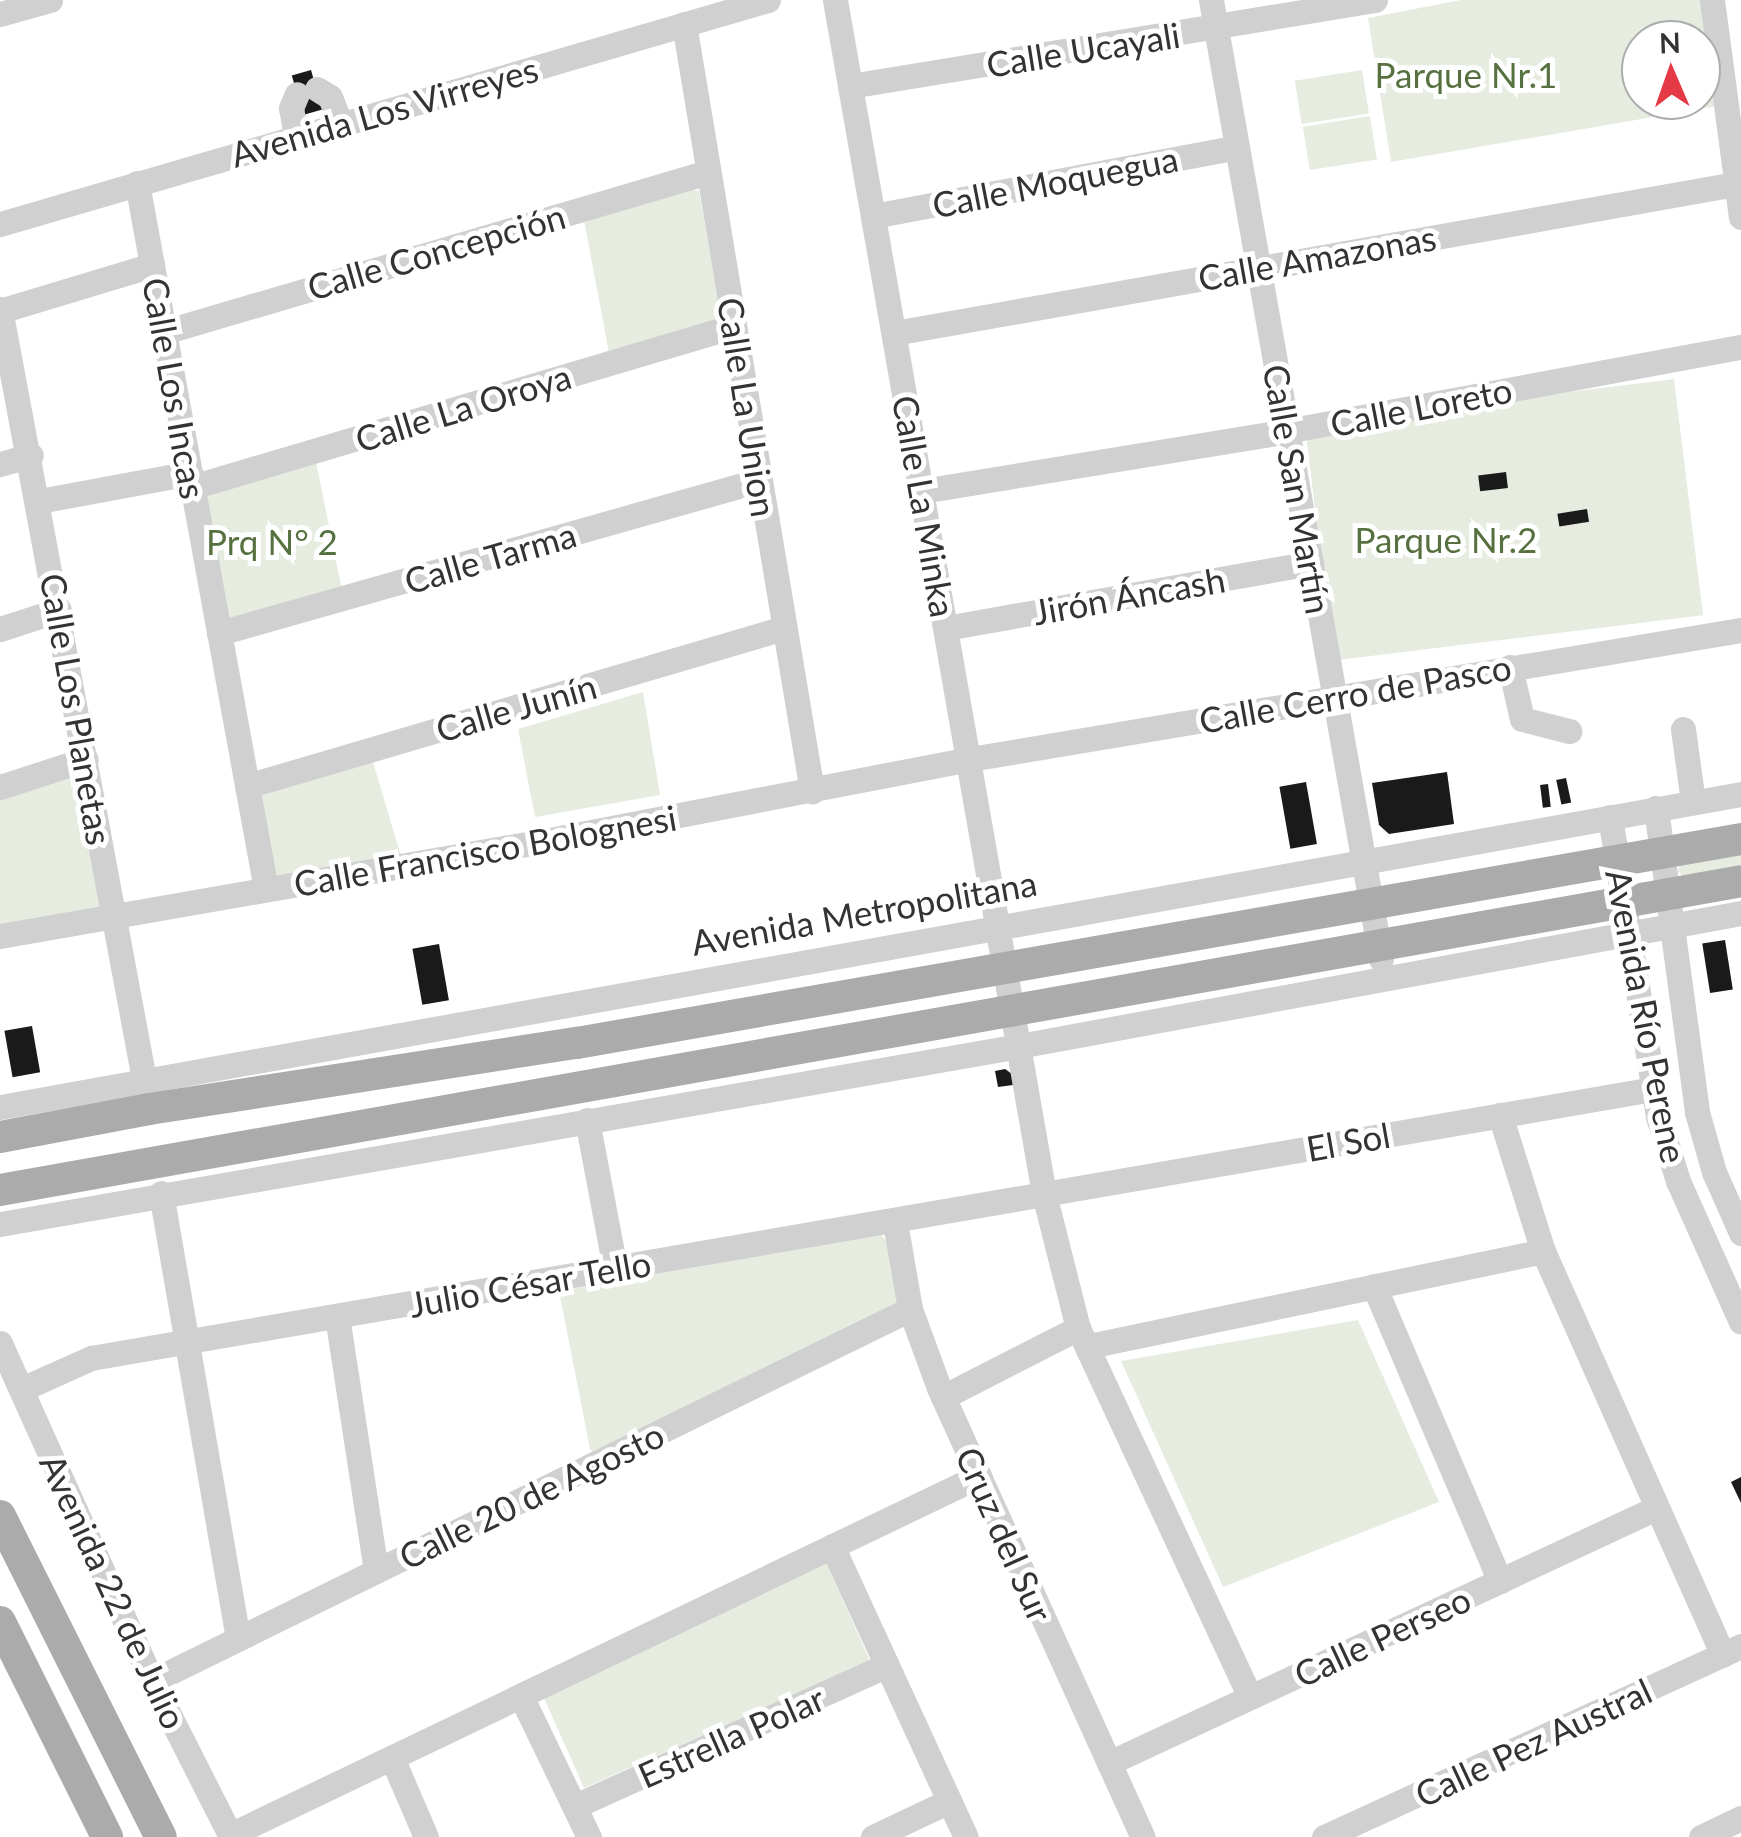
<!DOCTYPE html>
<meta charset="utf-8">
<style>
body{margin:0}
#map{position:relative;width:1741px;height:1837px;overflow:hidden;background:#fff;font-family:Lato,sans-serif}
div>[style]{position:absolute}
[style*='--x']{left:calc(var(--x)*1px);top:calc(var(--y)*1px);width:calc(var(--w)*1px);rotate:calc(var(--a)*1deg)}
.green>*{inset:0;background:#e6ecdf;transform-origin:0 0}
.building>*{inset:0;background:#1a1a1a;transform-origin:0 0}
.minor>*{height:25px;margin:-12.5px;padding:0 12.5px;transform-origin:12.5px;border-radius:12.5px;background:#d0d0d0}
.major>*{height:32px;margin:-16px;padding:0 16px;transform-origin:16px;border-radius:16px;background:#ababab}
span{translate:-50% -50%;white-space:nowrap;text-align:center;line-height:1.15;-webkit-text-stroke:10px #fff;paint-order:stroke}
.street-label{font-size:35px;color:#333}
.park-label{font-size:35px;color:#56703f}
.north{position:absolute;left:1621px;top:20px;width:100px;height:100px;box-sizing:border-box;background:#fff;border:2px solid #adadad;border-radius:50%;rotate:358deg;font-size:28px;font-weight:700;line-height:40px;text-align:center;color:#333}
.north::after{content:'';display:block;margin:auto;width:35px;height:45px;background:#e63946;clip-path:polygon(50% 0,100% 100%,50% 72%,0 100%)}
</style>
<div id="map">
<div class="green">
<i style="clip-path:polygon(evenodd,1461px 0,1709px 0,1723px 105px,1391px 162px,1368px 18px,1461px 0,1641px 40px,1701px 40px,1701px 100px,1641px 100px,1641px 40px)"></i>
<i style="left:1362px;top:70px;width:44px;height:68px;rotate:81deg"></i>
<i style="left:1370px;top:116px;width:44px;height:68px;rotate:81deg"></i>
<i style="clip-path:polygon(691px 190px,699px 191px,722px 322px,609px 353px,584px 220px)"></i>
<i style="left:1674px;top:379px;width:238px;height:372px;rotate:83deg"></i>
<i style="clip-path:polygon(315px 457px,342px 590px,227px 623px,203px 492px)"></i>
<i style="clip-path:polygon(643px 692px,660px 795px,535px 817px,518px 729px)"></i>
<i style="clip-path:polygon(373px 762px,401px 856px,275px 880px,258px 801px,264px 793px)"></i>
<i style="clip-path:polygon(78px 772px,103px 911px,0 927px,0 797px)"></i>
<i style="clip-path:polygon(1741px 852px,1741px 866px,1683px 876px,1678px 872px,1680px 864px)"></i>
<i style="clip-path:polygon(881px 1235px,890px 1243px,901px 1300px,596px 1456px,590px 1449px,559px 1291px)"></i>
<i style="clip-path:polygon(1358px 1320px,1439px 1502px,1223px 1587px,1121px 1361px)"></i>
<i style="left:826px;top:1562px;width:108px;height:313px;rotate:66deg"></i>
</div>
<div class="building">
<i style="left:311px;top:70px;width:41px;height:20px;rotate:74deg"></i>
<i style="left:1506px;top:472px;width:16px;height:28px;rotate:83deg"></i>
<i style="left:1587px;top:509px;width:13px;height:30px;rotate:81deg"></i>
<i style="clip-path:polygon(1447px 772px,1454px 824px,1389px 834px,1379px 825px,1372px 783px)"></i>
<i style="left:1566px;top:778px;width:25px;height:10px;rotate:78deg"></i>
<i style="left:1306px;top:782px;width:63px;height:27px;rotate:80deg"></i>
<i style="left:1548px;top:784px;width:23px;height:8px;rotate:83deg"></i>
<i style="left:1725px;top:940px;width:50px;height:23px;rotate:81deg"></i>
<i style="left:439px;top:944px;width:57px;height:27px;rotate:80deg"></i>
<i style="left:32px;top:1026px;width:47px;height:28px;rotate:80deg"></i>
<i style="clip-path:polygon(1005px 1069px,1012px 1074px,1013px 1085px,998px 1087px,995px 1071px)"></i>
<i style="clip-path:polygon(1741px 1477px,1741px 1503px,1731px 1482px)"></i>
</div>
<div class="minor">
<i style="--x:835;--y:0;--w:1212;--a:80.07"></i>
<i style="--x:1044;--y:1194;--w:138;--a:75.8"></i>
<i style="--x:1078;--y:1328;--w:407;--a:65"></i>
<i style="--x:1211;--y:0;--w:974;--a:79.95"></i>
<i style="--x:1712;--y:0;--w:219;--a:82.4"></i>
<i style="--x:0;--y:14;--w:52;--a:-15.6"></i>
<i style="--x:684;--y:24;--w:778;--a:80.53"></i>
<i style="--x:850;--y:86;--w:532;--a:-9.3"></i>
<i style="--x:317;--y:89;--w:15;--a:32"></i>
<i style="--x:330;--y:97;--w:29;--a:68"></i>
<i style="--x:296;--y:136;--w:28;--a:-100"></i>
<i style="--x:291;--y:108;--w:15;--a:-67"></i>
<i style="--x:137;--y:183;--w:718;--a:79.65"></i>
<i style="--x:873;--y:216;--w:370;--a:-10.7"></i>
<i style="--x:0;--y:224;--w:800;--a:-16.26"></i>
<i style="--x:0;--y:309;--w:800;--a:79.41"></i>
<i style="--x:0;--y:311;--w:159;--a:-16.8"></i>
<i style="--x:164;--y:332;--w:567;--a:-16.39"></i>
<i style="--x:894;--y:333;--w:860;--a:-10.04"></i>
<i style="--x:0;--y:464;--w:32;--a:-16"></i>
<i style="--x:192;--y:487;--w:565;--a:-16.54"></i>
<i style="--x:922;--y:491;--w:353;--a:-9.3"></i>
<i style="--x:1270;--y:434;--w:479;--a:-10.5"></i>
<i style="--x:39;--y:501;--w:154;--a:-10.5"></i>
<i style="--x:946;--y:628;--w:371;--a:-10.1"></i>
<i style="--x:0;--y:629;--w:62;--a:-17.9"></i>
<i style="--x:219;--y:633;--w:562;--a:-15.79"></i>
<i style="--x:1510;--y:667;--w:53;--a:77"></i>
<i style="--x:1522;--y:719;--w:49;--a:14.3"></i>
<i style="--x:1683;--y:729;--w:74;--a:82.2"></i>
<i style="--x:247;--y:786;--w:560;--a:-16.4"></i>
<i style="--x:0;--y:787;--w:90;--a:-18"></i>
<i style="--x:1656;--y:808;--w:307;--a:82.3"></i>
<i style="--x:1697;--y:1112;--w:62;--a:74.2"></i>
<i style="--x:1714;--y:1172;--w:67;--a:66.1"></i>
<i style="--x:1610;--y:817;--w:304;--a:80.9"></i>
<i style="--x:1658;--y:1117;--w:67;--a:72.6"></i>
<i style="--x:1678;--y:1181;--w:154;--a:65.9"></i>
<i style="--x:0;--y:936;--w:552;--a:-9.91"></i>
<i style="--x:544;--y:841;--w:434;--a:-10.9"></i>
<i style="--x:970;--y:759;--w:782;--a:-9.5"></i>
<i style="--x:0;--y:1107;--w:1769;--a:-10.19"></i>
<i style="--x:1500;--y:1115;--w:143;--a:72.5"></i>
<i style="--x:1543;--y:1251;--w:442;--a:66"></i>
<i style="--x:587;--y:1120;--w:151;--a:79.3"></i>
<i style="--x:161;--y:1193;--w:452;--a:80.2"></i>
<i style="--x:895;--y:1222;--w:88;--a:80.2"></i>
<i style="--x:910;--y:1309;--w:84;--a:69.8"></i>
<i style="--x:939;--y:1388;--w:493;--a:65.6"></i>
<i style="--x:0;--y:1224;--w:1034;--a:-9.91"></i>
<i style="--x:1019;--y:1046;--w:734;--a:-10.44"></i>
<i style="--x:1374;--y:1286;--w:321;--a:66.9"></i>
<i style="--x:337;--y:1316;--w:258;--a:81.3"></i>
<i style="--x:0;--y:1343;--w:371;--a:65.8"></i>
<i style="--x:152;--y:1681;--w:175;--a:63.1"></i>
<i style="--x:1089;--y:1346;--w:464;--a:-11.8"></i>
<i style="--x:22;--y:1389;--w:76;--a:-24.2"></i>
<i style="--x:91;--y:1358;--w:1585;--a:-9.77"></i>
<i style="--x:943;--y:1397;--w:152;--a:-27.1"></i>
<i style="--x:832;--y:1546;--w:320;--a:65.3"></i>
<i style="--x:152;--y:1681;--w:844;--a:-26.14"></i>
<i style="--x:521;--y:1696;--w:157;--a:64.3"></i>
<i style="--x:392;--y:1758;--w:86;--a:66.7"></i>
<i style="--x:1109;--y:1763;--w:601;--a:-24.99"></i>
<i style="--x:575;--y:1806;--w:342;--a:-24.3"></i>
<i style="--x:230;--y:1835;--w:831;--a:-25.61"></i>
<i style="--x:873;--y:1837;--w:84;--a:-25.3"></i>
<i style="--x:1324;--y:1837;--w:459;--a:-24.6"></i>
<i style="--x:1701;--y:1837;--w:44;--a:-25.4"></i>
</div>
<div class="major">
<i style="--x:0;--y:1137;--w:152;--a:-10.6"></i>
<i style="--x:149;--y:1109;--w:433;--a:-8.8"></i>
<i style="--x:577;--y:1043;--w:1182;--a:-9.94"></i>
<i style="--x:0;--y:1190;--w:1768;--a:-10.06"></i>
<i style="--x:0;--y:1516;--w:359;--a:63.4"></i>
<i style="--x:0;--y:1622;--w:240;--a:63.5"></i>
</div>
<div class="street-label">
<span style="left:1083px;top:49px;rotate:-9deg">Calle Ucayali</span>
<span style="left:384px;top:111px;rotate:-16deg">Avenida Los Virreyes</span>
<span style="left:1055px;top:181px;rotate:-11deg">Calle Moquegua</span>
<span style="left:436px;top:251px;rotate:-16deg">Calle Concepción</span>
<span style="left:1317px;top:257px;rotate:-10deg">Calle Amazonas</span>
<span style="left:175px;top:388px;rotate:80deg">Calle Los Incas</span>
<span style="left:1421px;top:406px;rotate:-11deg">Calle Loreto</span>
<span style="left:463px;top:407px;rotate:-17deg">Calle La Oroya</span>
<span style="left:748px;top:407px;rotate:81deg">Calle La Union</span>
<span style="left:1298px;top:489px;rotate:80deg">Calle San Martín</span>
<span style="left:925px;top:506px;rotate:80deg">Calle La Minka</span>
<span style="left:490px;top:557px;rotate:-16deg">Calle Tarma</span>
<span style="left:1129px;top:595px;rotate:-10deg">Jirón Áncash</span>
<span style="left:1355px;top:693px;rotate:-10deg">Calle Cerro de Pasco</span>
<span style="left:516px;top:707px;rotate:-16deg">Calle Junín</span>
<span style="left:77px;top:709px;rotate:80deg">Calle Los Planetas</span>
<span style="left:485px;top:850px;rotate:-10deg">Calle Francisco Bolognesi</span>
<span style="left:864px;top:912px;rotate:-10deg">Avenida Metropolitana</span>
<span style="left:1647px;top:1016px;rotate:79deg">Avenida Río Perene</span>
<span style="left:1348px;top:1141px;rotate:-10deg">El Sol</span>
<span style="left:530px;top:1283px;rotate:-10deg">Julio César Tello</span>
<span style="left:531px;top:1495px;rotate:-26deg">Calle 20 de Agosto</span>
<span style="left:1005px;top:1534px;rotate:66deg">Cruz del Sur</span>
<span style="left:114px;top:1591px;rotate:65deg">Avenida 22 de Julio</span>
<span style="left:1382px;top:1636px;rotate:-25deg">Calle Perseo</span>
<span style="left:731px;top:1736px;rotate:-24deg">Estrella Polar</span>
<span style="left:1533px;top:1742px;rotate:-25deg">Calle Pez Austral</span>
</div>
<div class="park-label">
<span style="left:1466px;top:74px">Parque Nr.1</span>
<span style="left:1446px;top:539px">Parque Nr.2</span>
<span style="left:272px;top:541px">Prq N° 2</span>
</div>
<div class="north">N</div>
</div>
